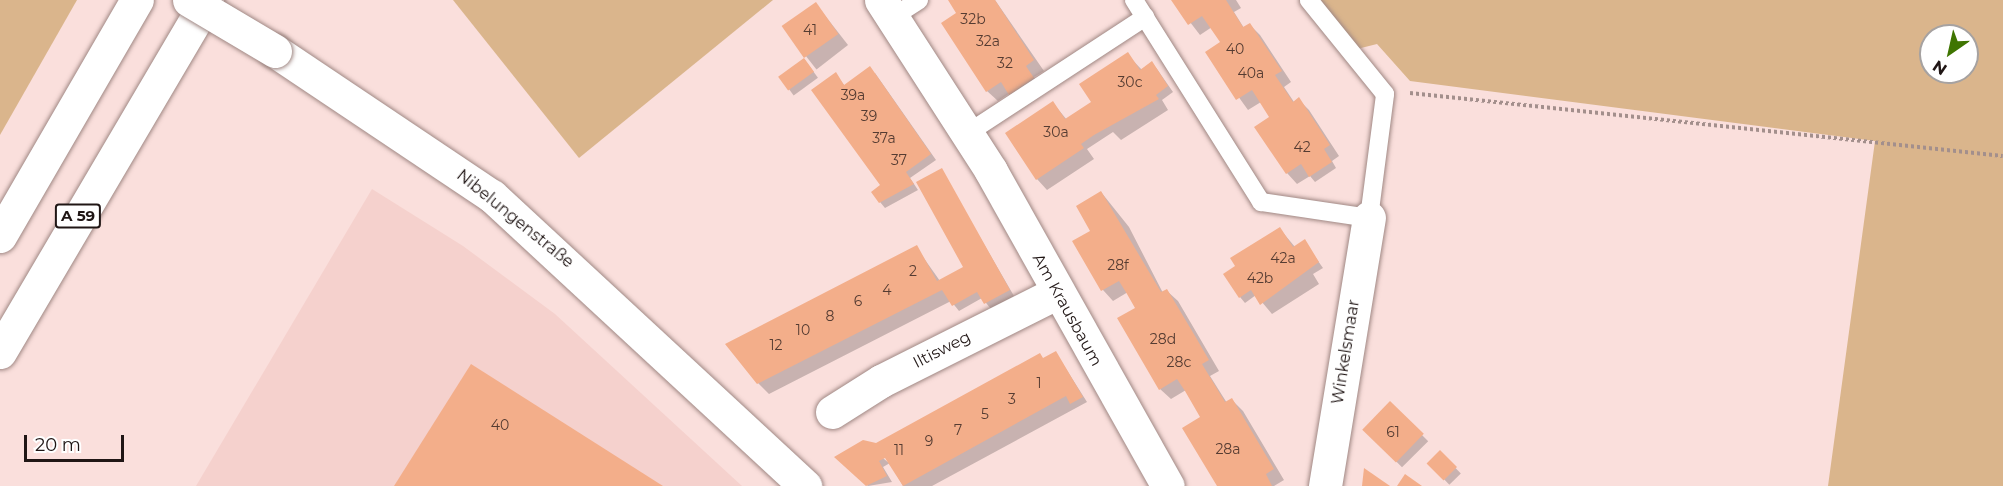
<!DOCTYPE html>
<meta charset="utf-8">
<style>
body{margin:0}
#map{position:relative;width:2003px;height:486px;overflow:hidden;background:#fadfdc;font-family:Montserrat,sans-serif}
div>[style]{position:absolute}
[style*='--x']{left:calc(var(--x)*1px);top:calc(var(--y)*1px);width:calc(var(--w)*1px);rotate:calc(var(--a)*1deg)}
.built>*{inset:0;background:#f5d1cd}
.green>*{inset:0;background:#dab58c}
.shadow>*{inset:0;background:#0003;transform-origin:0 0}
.building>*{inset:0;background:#f3ae8a;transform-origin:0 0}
.path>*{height:4px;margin-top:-2px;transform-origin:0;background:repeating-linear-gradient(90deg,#a38f8c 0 3px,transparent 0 6px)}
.roads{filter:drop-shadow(0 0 2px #a08884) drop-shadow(0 0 2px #a08884)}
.service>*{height:18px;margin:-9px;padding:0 9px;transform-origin:9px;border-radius:9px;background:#fff}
.minor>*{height:33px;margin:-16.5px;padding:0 16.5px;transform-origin:16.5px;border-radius:16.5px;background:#fff}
.motorway>*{height:33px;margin:-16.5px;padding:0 16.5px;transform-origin:16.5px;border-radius:16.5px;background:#fff}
.bridges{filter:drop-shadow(0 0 2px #a08884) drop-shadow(0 0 2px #a08884)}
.minor-bridge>*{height:33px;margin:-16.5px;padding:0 16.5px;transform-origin:16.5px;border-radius:16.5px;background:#fff}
span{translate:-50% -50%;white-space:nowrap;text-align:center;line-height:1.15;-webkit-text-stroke:6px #fff;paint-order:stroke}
.number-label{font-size:14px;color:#553c32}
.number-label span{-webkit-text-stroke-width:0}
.shield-label span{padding:2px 4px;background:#fff;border:2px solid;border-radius:4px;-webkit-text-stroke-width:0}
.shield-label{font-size:15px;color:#201615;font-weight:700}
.street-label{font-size:16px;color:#201615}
.north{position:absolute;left:1919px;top:24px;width:60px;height:60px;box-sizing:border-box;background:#fff;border:2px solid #a6a2a1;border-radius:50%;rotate:214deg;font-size:16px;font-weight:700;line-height:24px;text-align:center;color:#201615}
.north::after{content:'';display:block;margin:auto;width:21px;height:27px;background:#3f7501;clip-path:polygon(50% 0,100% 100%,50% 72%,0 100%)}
.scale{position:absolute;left:24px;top:435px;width:100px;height:27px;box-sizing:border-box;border:3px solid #201615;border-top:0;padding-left:8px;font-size:18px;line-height:21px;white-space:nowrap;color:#201615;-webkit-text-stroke:4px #fff;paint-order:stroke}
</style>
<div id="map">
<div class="built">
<i style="clip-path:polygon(372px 189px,463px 246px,555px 314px,742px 486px,196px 486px)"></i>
</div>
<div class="green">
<i style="clip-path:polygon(0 0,77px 0,0 135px)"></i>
<i style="clip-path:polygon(453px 0,773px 0,579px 158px)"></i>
<i style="clip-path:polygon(evenodd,1321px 0,2003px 0,2003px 486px,1828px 486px,1875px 141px,1410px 81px,1377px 44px,1357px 49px,1321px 0,1931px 36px,1967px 36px,1967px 72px,1931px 72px,1931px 36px)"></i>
</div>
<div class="shadow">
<i style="clip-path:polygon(952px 0,995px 0,1044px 71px,1034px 77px,1038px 84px,1016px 99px,1010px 93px,998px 101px,987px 91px)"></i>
<i style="clip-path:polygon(1173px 0,1236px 0,1241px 8px,1234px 12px,1244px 28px,1250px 25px,1260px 35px,1291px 82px,1284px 87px,1294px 102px,1298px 99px,1309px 110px,1339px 156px,1332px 161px,1336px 168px,1315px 182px,1310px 176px,1297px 184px,1287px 173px,1256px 127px,1271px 118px,1261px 102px,1248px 110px,1207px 53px,1222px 43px,1212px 27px,1200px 35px)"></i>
<i style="left:816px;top:4px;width:52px;height:40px;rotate:52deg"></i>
<i style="clip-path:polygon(1127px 54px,1142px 70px,1152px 63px,1157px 69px,1173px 92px,1162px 100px,1168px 110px,1121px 140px,1113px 132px,1087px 149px,1094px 159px,1047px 190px,1037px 179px,1053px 103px,1067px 120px,1093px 103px)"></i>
<i style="left:805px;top:60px;width:22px;height:30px;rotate:54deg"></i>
<i style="clip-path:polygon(875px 73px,936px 160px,910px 178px,918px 190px,885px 208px,880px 202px,883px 185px,835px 74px,845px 86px)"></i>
<i style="clip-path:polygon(941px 170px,1014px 296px,991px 309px,982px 298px,959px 311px,951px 301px,769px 394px,758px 383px,916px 247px,940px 281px,965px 267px)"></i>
<i style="clip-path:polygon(1101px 192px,1129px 227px,1163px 293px,1167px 291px,1178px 301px,1219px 371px,1210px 376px,1227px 403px,1232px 400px,1243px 411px,1284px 480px,1274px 486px,1219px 486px,1202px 418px,1186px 390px,1171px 399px,1160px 389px,1137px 308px,1128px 292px,1113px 301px,1103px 290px,1074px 242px,1092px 231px)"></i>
<i style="clip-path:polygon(1280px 229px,1295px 247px,1304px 241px,1323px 268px,1313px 274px,1319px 284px,1272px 314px,1256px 295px,1245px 303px,1240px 297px)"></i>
<i style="clip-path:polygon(1056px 353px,1087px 402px,932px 486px,903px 486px,890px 463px,883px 467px,892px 482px,868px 486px,837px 457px,863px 442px,889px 463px)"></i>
<i style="left:1390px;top:403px;width:54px;height:37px;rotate:45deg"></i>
<i style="left:1440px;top:452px;width:30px;height:16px;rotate:46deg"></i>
</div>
<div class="building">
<i style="clip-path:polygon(948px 0,995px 0,1034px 60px,1026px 66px,1034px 78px,1009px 95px,1001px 82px,986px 92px,941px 23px,956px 13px)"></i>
<i style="clip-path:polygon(1171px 0,1226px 0,1243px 27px,1250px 23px,1282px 71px,1275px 75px,1293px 102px,1299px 97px,1330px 145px,1324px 149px,1332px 162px,1309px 177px,1301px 164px,1286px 174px,1254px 127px,1269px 117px,1252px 90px,1236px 100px,1205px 52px,1220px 42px,1202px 16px,1188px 25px)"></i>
<i style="left:816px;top:2px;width:39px;height:42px;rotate:55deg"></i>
<i style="clip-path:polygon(1128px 52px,1140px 70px,1152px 61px,1168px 86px,1156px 95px,1159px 99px,1094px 135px,1081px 144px,1084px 148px,1036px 180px,1005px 133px,1053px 101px,1065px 119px,1091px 102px,1079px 84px)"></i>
<i style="left:804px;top:58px;width:17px;height:32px;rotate:54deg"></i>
<i style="clip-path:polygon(870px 66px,931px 154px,906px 172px,914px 184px,879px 203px,871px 192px,880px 185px,811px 90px,836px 72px,844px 85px)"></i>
<i style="clip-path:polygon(942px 168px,1010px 290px,984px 304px,977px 292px,952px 306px,942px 290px,757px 384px,725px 344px,917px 245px,937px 281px,963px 267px,916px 182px)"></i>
<i style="clip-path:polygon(1101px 191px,1161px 292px,1167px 289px,1195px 336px,1209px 360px,1202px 364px,1225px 402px,1232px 398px,1274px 469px,1266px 474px,1272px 486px,1217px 486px,1182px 428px,1200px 417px,1185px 391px,1177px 379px,1159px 390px,1117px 318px,1135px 308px,1127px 294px,1119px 281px,1101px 291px,1072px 241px,1090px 231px,1076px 206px)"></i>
<i style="clip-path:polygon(1280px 227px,1293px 247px,1305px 239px,1319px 262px,1260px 305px,1251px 290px,1239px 298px,1223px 274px,1235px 266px,1230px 258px)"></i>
<i style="clip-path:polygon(1056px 351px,1083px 397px,1070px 404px,1066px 396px,903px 486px,885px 458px,879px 461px,887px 476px,866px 486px,834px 457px,863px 440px,876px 443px,1040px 353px,1043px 358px)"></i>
<i style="clip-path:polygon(471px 364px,663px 486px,394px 486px)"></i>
<i style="left:1390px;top:401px;width:47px;height:40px;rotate:44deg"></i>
<i style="left:1440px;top:450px;width:24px;height:19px;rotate:45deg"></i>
<i style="clip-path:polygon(1364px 468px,1390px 486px,1362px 486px)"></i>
<i style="clip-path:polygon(1405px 474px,1422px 486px,1397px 486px)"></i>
</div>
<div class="path">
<i style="--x:1410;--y:93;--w:596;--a:6.06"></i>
</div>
<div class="roads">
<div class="service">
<i style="--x:1134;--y:0;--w:239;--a:57.8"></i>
<i style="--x:1261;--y:202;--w:109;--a:8.4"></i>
<i style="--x:1369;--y:218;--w:125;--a:-82.6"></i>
<i style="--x:1385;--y:94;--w:121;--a:-129"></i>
<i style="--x:893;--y:17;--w:31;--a:-33"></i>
<i style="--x:968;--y:133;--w:212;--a:-33.2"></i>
</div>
<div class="minor">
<i style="--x:881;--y:0;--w:203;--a:57.2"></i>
<i style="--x:991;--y:171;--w:361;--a:60.7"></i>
<i style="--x:275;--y:51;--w:261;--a:33.8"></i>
<i style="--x:492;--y:196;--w:427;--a:42.8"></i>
<i style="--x:832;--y:412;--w:58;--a:-32.3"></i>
<i style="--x:881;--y:381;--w:196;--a:-26.7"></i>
<i style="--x:1325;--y:486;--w:272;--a:-80.7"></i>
</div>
<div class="motorway">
<i style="--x:0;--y:236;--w:273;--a:-59.9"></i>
<i style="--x:0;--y:352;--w:408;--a:-59.5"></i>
</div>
</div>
<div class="bridges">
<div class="minor-bridge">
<i style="--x:189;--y:0;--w:100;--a:30.7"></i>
</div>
</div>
<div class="number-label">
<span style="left:973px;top:19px">32b</span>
<span style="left:810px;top:30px">41</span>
<span style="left:988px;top:41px">32a</span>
<span style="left:1235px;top:49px">40</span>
<span style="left:1005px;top:63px">32</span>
<span style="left:1251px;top:73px">40a</span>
<span style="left:1130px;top:82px">30c</span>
<span style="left:853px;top:95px">39a</span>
<span style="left:869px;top:116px">39</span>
<span style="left:1056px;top:132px">30a</span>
<span style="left:884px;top:138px">37a</span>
<span style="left:1302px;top:147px">42</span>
<span style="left:899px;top:160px">37</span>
<span style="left:1283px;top:258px">42a</span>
<span style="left:1118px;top:265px">28f</span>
<span style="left:913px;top:271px">2</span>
<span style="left:1260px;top:278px">42b</span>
<span style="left:887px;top:290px">4</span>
<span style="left:858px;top:301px">6</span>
<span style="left:830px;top:316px">8</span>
<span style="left:803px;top:330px">10</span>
<span style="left:1163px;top:339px">28d</span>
<span style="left:776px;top:345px">12</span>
<span style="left:1179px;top:362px">28c</span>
<span style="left:1039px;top:383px">1</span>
<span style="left:1012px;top:399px">3</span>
<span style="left:985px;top:414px">5</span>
<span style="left:500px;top:425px">40</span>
<span style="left:958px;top:430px">7</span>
<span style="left:1393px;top:432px">61</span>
<span style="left:929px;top:441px">9</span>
<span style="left:1228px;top:449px">28a</span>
<span style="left:899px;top:450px">11</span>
</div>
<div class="shield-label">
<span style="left:78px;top:216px">A 59</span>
</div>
<div class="street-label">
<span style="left:515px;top:219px;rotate:39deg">Nibelungenstraße</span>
<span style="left:1067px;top:310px;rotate:61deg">Am Krausbaum</span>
<span style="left:942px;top:350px;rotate:-27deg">Iltisweg</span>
<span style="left:1346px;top:352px;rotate:-81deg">Winkelsmaar</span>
</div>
<div class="north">N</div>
<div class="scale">20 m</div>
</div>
